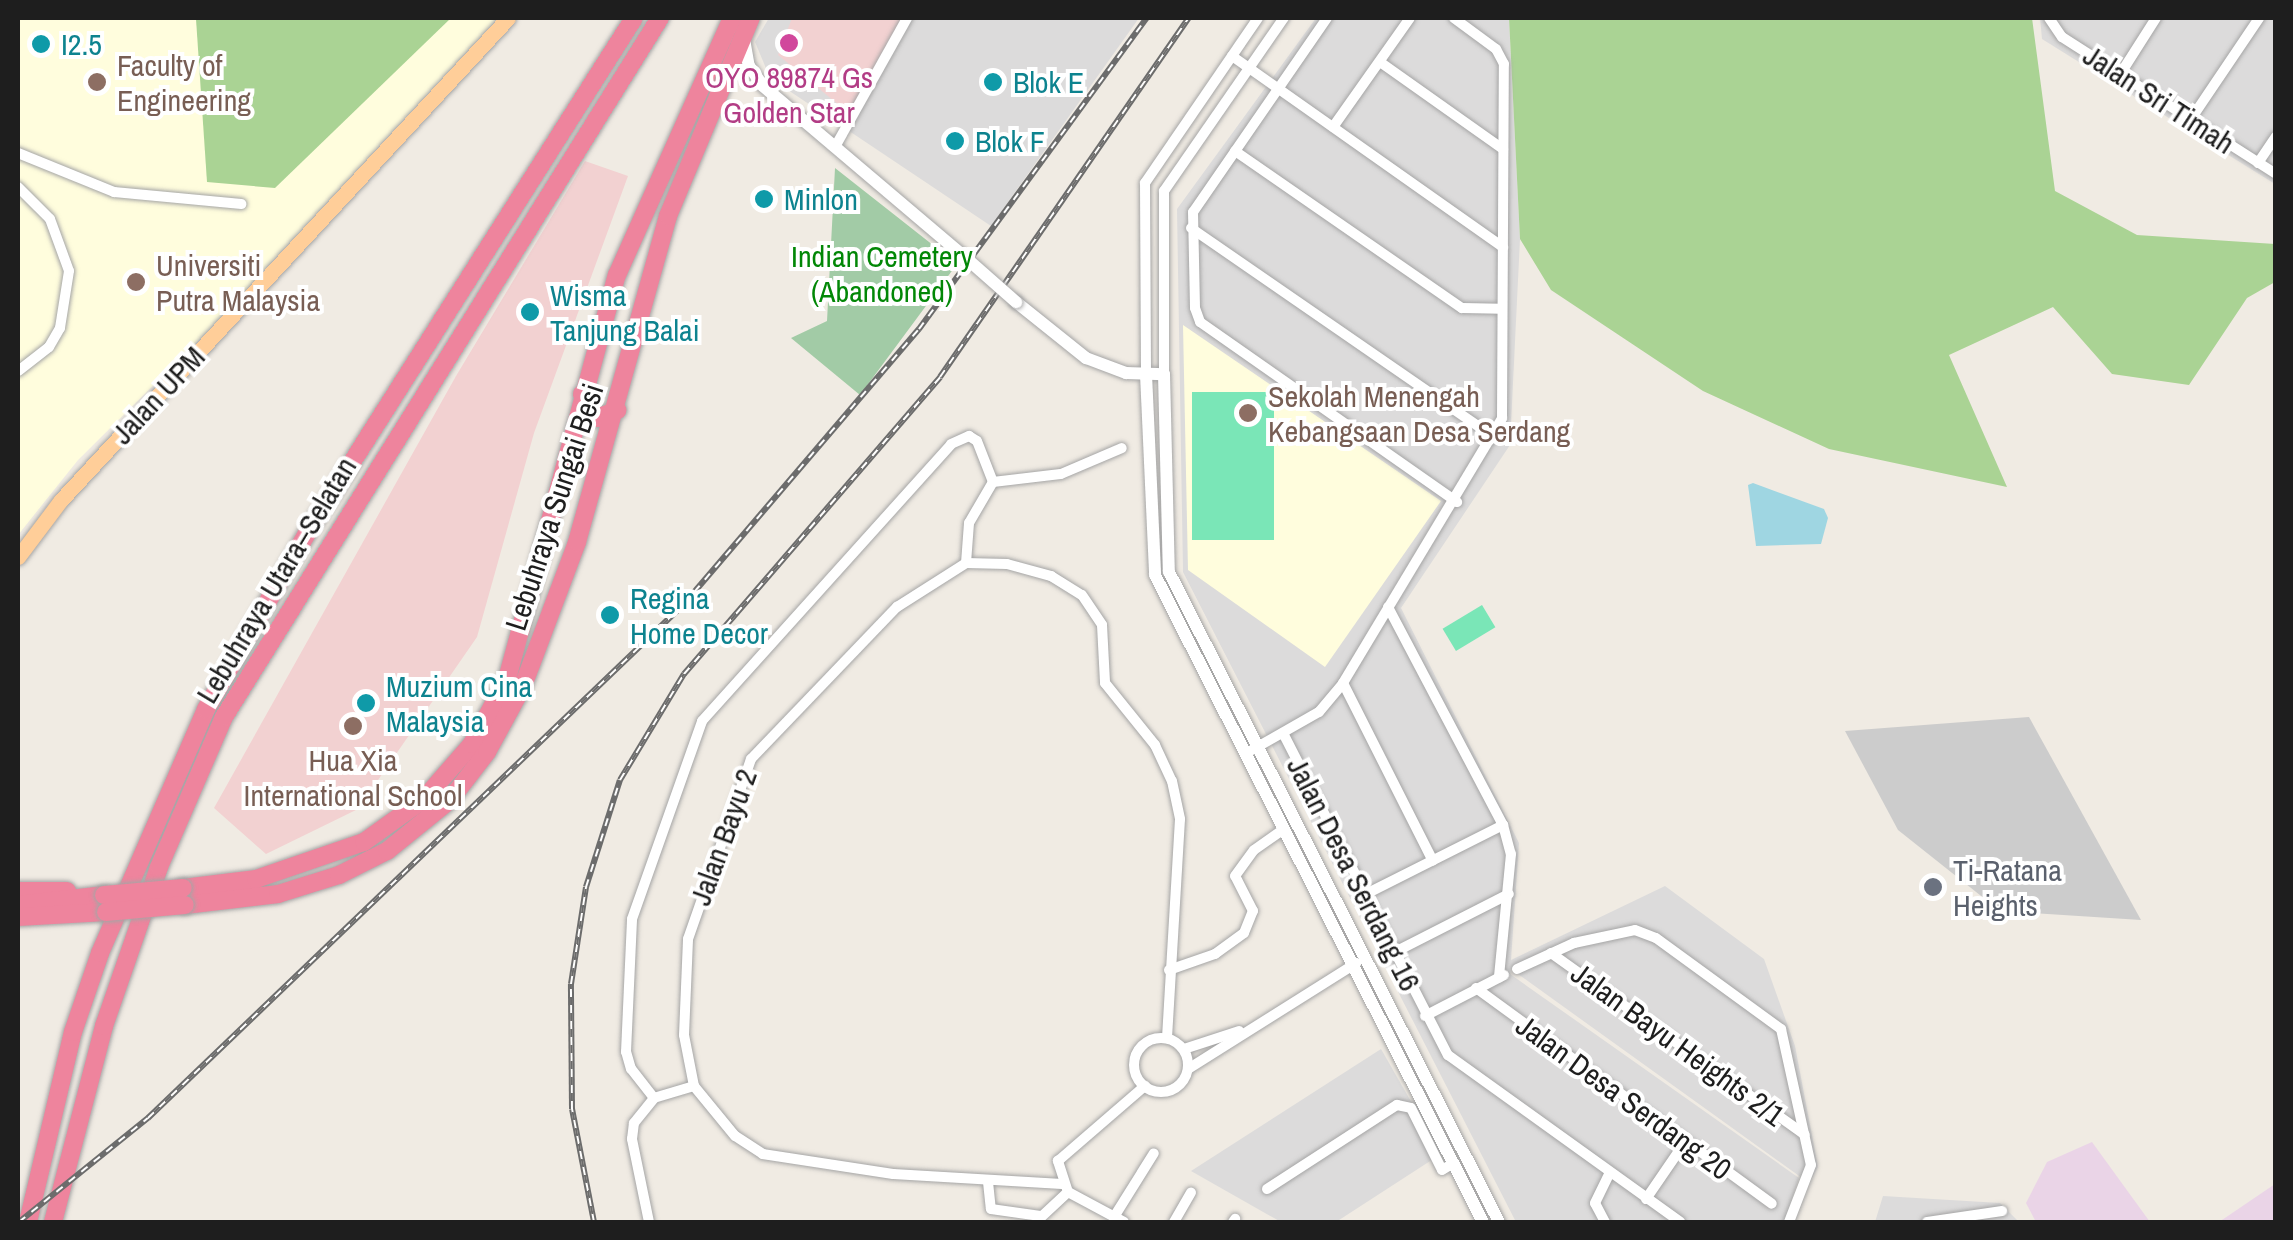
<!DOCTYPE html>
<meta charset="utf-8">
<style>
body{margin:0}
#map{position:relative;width:2293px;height:1240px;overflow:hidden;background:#f0ebe3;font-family:"Archivo Narrow",sans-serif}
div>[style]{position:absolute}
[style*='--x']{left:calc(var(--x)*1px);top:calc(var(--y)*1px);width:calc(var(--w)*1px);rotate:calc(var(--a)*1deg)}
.residential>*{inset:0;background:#dcdbdb}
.commercial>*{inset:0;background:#f2d1d1}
.industrial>*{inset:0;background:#ead4e7}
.education>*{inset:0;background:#fffddd}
.religious>*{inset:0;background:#ccc}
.forest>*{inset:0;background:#aad394}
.cemetery>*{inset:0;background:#a2cba6}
.pitch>*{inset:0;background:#7ae6b7;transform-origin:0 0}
.water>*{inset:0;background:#9fd6e2}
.roads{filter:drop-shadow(0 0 2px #a5a5a5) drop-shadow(0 0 2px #a5a5a5)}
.minor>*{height:10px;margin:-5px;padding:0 5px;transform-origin:5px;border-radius:5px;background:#fff}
.minor>.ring{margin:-5px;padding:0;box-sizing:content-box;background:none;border:10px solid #fff;border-radius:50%}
.tertiary>*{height:12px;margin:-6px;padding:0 6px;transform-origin:6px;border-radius:6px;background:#fff}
.primary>*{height:15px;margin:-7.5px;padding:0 7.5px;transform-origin:7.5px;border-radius:7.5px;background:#ffce99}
.motorway>*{height:18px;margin:-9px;padding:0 9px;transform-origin:9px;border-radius:9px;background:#ee849d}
.rail>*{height:6px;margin-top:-3px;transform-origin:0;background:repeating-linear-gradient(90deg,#fff 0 8px,#6c6c6c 0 16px);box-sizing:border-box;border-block:2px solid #6c6c6c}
.bridges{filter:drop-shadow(0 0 2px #a5a5a5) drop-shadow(0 0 2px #a5a5a5)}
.tertiary-bridge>*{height:12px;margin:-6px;padding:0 6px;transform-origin:6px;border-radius:6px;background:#fff}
.motorway-bridge>*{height:18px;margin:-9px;padding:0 9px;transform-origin:9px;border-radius:9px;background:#ee849d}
.dots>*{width:28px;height:28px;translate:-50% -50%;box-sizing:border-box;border:5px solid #fff;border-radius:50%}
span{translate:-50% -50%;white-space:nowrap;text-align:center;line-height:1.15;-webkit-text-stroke:8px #fff;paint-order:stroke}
.culture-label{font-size:30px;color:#0d838f}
.left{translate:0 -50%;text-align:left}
.education-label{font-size:30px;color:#785e54}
.hotel-label{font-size:30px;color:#b23c85}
.street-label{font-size:30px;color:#1e1e1e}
.park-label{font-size:30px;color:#028706}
.worship-label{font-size:30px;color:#5b616d}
.frame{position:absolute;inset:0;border:20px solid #1e1e1e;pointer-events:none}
</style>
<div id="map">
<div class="residential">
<i style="clip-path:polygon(769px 18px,1139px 18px,991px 226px,770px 78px,755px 42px)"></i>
<i style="clip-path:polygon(1316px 18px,1509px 18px,1520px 239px,1510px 445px,1401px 608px,1519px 843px,1511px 960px,1665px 886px,1764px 959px,1795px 1046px,1818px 1167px,1809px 1183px,1511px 969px,1510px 974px,1799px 1178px,1784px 1222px,1516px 1222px,1183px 572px,1177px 209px)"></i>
<i style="clip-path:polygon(2040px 18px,2275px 18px,2275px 184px,2042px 39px)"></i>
<i style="clip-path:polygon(1381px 1049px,1441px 1154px,1336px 1222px,1281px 1222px,1191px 1171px)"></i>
<i style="clip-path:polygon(1883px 1196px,2000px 1203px,2019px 1222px,1875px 1222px)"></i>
</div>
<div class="commercial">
<i style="clip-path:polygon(792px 18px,902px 18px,851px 115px,778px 55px)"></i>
<i style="clip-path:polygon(585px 161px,628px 176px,534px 433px,477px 637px,358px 809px,266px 854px,214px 808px,456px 376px)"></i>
</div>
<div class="industrial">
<i style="clip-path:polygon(2092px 1142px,2150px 1222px,2036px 1222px,2026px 1203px,2047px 1162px)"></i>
<i style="clip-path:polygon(2275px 1184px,2275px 1222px,2219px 1222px)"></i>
</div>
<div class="education">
<i style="clip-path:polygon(18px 18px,498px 18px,204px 335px,78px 460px,18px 535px)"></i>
<i style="clip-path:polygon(1183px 325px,1441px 501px,1325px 667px,1188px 570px)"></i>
</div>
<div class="religious">
<i style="clip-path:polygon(2029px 717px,2141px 920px,2000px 911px,1898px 830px,1845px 731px)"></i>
</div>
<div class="forest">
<i style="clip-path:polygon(451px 18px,275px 188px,207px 182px,196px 19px)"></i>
<i style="clip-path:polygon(1509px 18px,2032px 18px,2055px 191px,2137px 235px,2275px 244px,2275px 282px,2247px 298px,2189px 385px,2112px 374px,2053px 307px,1949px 355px,2007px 487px,1829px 449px,1703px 391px,1551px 290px,1520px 239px)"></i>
</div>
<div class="cemetery">
<i style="clip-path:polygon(835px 168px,957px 264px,860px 395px,791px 338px,827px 321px)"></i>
</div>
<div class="pitch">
<i style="left:1192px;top:392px;width:82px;height:148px"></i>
<i style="left:1482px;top:605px;width:26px;height:46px;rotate:59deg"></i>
</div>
<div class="water">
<i style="clip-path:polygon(1753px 483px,1824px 509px,1828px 518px,1821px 544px,1756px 546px,1748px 485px)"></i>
</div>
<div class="roads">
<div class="minor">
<i style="--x:1327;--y:18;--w:236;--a:124.6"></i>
<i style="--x:1193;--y:212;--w:96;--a:88.8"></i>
<i style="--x:1195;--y:308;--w:15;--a:70"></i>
<i style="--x:1200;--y:322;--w:314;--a:35"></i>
<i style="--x:2049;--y:18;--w:23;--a:56"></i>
<i style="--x:2062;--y:37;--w:254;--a:32.6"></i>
<i style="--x:1232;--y:56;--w:332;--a:35.2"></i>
<i style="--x:1380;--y:62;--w:151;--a:35.3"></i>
<i style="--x:2121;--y:73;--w:65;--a:-57.5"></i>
<i style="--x:2191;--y:119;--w:122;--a:-56"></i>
<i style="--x:1333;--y:127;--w:133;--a:-54.8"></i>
<i style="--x:835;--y:147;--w:148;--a:-60.8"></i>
<i style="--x:1235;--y:151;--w:276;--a:34.7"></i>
<i style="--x:1462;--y:308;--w:39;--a:1"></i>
<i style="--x:18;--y:153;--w:104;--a:22.1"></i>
<i style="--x:114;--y:192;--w:128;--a:5.4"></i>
<i style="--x:2258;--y:163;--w:32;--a:-56"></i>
<i style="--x:18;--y:187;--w:45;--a:45"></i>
<i style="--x:50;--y:219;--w:55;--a:69.9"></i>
<i style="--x:69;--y:271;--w:58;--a:99"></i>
<i style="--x:60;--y:328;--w:22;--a:120"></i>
<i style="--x:49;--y:347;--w:39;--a:142"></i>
<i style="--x:1191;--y:228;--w:369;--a:34.6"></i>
<i style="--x:1146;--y:374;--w:191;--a:-90.3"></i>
<i style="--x:1145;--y:183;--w:200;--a:-55.6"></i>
<i style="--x:1164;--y:374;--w:183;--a:-90"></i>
<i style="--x:1164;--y:191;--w:211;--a:-55.3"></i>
<i style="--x:966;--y:563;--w:40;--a:-85.7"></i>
<i style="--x:969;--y:523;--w:48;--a:-59.7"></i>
<i style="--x:993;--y:482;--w:68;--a:-6.7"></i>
<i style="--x:1061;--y:474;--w:66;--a:-23.1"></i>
<i style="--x:1388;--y:607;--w:246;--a:62.2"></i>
<i style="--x:1503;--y:825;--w:30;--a:75"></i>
<i style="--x:1511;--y:854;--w:124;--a:95.6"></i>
<i style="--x:1343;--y:683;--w:199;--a:63.2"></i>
<i style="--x:1283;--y:733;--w:362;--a:62.9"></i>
<i style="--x:1448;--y:1055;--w:286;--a:35.7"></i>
<i style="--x:1252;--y:750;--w:77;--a:-29.6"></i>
<i style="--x:1319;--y:712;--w:38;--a:-50"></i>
<i style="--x:1343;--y:683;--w:309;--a:-59"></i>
<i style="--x:1502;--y:418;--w:354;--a:-89.7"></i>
<i style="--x:1504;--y:64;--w:17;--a:-118"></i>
<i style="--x:1496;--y:49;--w:52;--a:-143.6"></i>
<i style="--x:1364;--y:895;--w:156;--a:-26.7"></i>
<i style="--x:1393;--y:953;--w:130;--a:-27"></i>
<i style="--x:1551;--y:953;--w:312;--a:35.6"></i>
<i style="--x:1517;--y:969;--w:63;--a:-24.5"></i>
<i style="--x:1574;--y:943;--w:62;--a:-12"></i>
<i style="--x:1635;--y:930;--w:22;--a:21"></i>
<i style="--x:1656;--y:938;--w:155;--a:36.1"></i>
<i style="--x:1781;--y:1029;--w:139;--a:77.6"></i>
<i style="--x:1811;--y:1165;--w:61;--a:111.1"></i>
<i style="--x:1169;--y:970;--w:49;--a:-19.2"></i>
<i style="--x:1215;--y:954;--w:36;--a:-36"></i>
<i style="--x:1244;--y:933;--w:24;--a:-68"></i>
<i style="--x:1253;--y:911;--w:39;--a:-117"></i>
<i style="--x:1235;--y:876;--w:32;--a:-54"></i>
<i style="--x:1254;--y:850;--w:35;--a:-35"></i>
<i style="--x:1476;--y:988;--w:366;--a:36.1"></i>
<i style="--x:1425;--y:1016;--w:89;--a:-27.4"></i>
<i class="ring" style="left:1134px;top:1038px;width:44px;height:44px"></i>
<i style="--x:1184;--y:1049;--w:58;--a:-18.1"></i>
<i style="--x:1188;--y:1069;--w:199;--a:-32.2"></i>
<i style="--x:694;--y:1086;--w:42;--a:163.3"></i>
<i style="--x:654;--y:1098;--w:37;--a:-128"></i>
<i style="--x:631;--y:1069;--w:18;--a:-106"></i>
<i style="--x:626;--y:1052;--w:133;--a:-87.4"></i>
<i style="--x:632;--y:919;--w:210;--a:-70.5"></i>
<i style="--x:702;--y:721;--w:372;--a:-48"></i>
<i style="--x:951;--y:444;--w:20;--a:-24"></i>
<i style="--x:969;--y:436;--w:9;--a:32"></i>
<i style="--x:977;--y:441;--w:44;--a:68.7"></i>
<i style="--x:988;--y:1182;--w:27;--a:84"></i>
<i style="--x:991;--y:1209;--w:50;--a:8"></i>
<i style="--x:1062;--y:1184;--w:169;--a:-176.6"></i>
<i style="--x:893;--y:1174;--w:132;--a:-171.3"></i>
<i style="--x:763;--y:1154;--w:33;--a:-147"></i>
<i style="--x:735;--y:1136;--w:65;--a:-129.4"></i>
<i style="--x:694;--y:1086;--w:52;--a:-101.1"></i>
<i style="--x:684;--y:1035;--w:96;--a:-87.6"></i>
<i style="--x:688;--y:939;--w:191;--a:-70.7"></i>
<i style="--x:751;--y:759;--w:211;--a:-46.2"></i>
<i style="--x:897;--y:607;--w:82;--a:-32.5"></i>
<i style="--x:966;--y:563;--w:41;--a:1.4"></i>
<i style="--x:1007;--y:564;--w:46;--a:15.3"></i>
<i style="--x:1051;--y:576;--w:36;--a:32"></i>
<i style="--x:1082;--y:595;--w:36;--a:56"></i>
<i style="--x:1102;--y:625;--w:58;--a:87"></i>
<i style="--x:1105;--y:683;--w:80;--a:51.1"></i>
<i style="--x:1155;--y:745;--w:40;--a:65"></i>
<i style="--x:1172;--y:781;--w:39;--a:78"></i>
<i style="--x:1180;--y:819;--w:219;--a:93.4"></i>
<i style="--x:1267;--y:1189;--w:155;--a:-32.9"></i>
<i style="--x:1397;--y:1105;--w:14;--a:12"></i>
<i style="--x:1411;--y:1108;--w:69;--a:63.4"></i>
<i style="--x:1442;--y:1170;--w:12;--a:-31"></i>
<i style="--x:1646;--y:1199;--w:69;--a:-55.6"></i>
<i style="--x:1114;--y:1217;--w:75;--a:-58"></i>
<i style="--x:1039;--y:1219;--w:40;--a:-43"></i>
<i style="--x:649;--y:1222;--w:85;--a:-101.6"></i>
<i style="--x:632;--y:1139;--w:16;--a:-83"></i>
<i style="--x:634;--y:1123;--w:32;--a:-51"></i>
<i style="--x:1124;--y:1222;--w:64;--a:-151.8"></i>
<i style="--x:1068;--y:1192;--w:33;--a:-108"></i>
<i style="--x:1058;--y:1161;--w:115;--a:-40.8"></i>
<i style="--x:1174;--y:1222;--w:34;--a:-60"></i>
<i style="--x:1233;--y:1222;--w:4;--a:-56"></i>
<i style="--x:1605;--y:1222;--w:21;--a:-118"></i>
<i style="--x:1595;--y:1203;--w:32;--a:-64"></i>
<i style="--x:1927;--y:1222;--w:76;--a:-8.3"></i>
</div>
<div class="tertiary">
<i style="--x:744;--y:39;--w:27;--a:80"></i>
<i style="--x:749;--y:66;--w:24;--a:55"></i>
<i style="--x:763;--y:86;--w:266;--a:40.3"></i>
<i style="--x:1016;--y:302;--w:90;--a:38.7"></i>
<i style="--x:1086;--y:358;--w:43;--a:20.6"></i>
<i style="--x:1126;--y:373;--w:38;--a:2"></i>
<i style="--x:1164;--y:374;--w:198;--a:88.6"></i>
<i style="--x:1169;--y:572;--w:729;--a:63.08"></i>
<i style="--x:1146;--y:374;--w:201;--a:87.4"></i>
<i style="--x:1155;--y:575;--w:725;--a:63.12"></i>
</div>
<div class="primary">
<i style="--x:18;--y:557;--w:71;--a:-53"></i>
<i style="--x:61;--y:500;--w:657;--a:-47.16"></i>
</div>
<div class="motorway">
<i style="--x:582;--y:394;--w:28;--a:58"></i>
<i style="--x:597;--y:418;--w:22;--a:-21"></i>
<i style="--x:183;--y:888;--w:74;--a:-7"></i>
<i style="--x:256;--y:879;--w:114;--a:-18.9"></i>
<i style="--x:364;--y:842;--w:74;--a:-35.6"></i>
<i style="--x:424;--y:799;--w:73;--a:-48.9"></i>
<i style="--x:472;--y:744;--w:74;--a:-61.7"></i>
<i style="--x:507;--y:679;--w:419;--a:-74.8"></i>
<i style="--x:617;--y:275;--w:282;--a:-65.9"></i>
<i style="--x:18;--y:891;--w:49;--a:0"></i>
<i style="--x:18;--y:905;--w:87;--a:-6.6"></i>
<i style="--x:185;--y:905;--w:94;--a:-6.7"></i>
<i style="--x:278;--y:894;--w:64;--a:-17.3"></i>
<i style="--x:339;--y:875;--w:54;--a:-26.6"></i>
<i style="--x:387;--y:851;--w:81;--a:-39"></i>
<i style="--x:450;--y:800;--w:61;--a:-52.4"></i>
<i style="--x:487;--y:752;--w:75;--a:-61.4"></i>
<i style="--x:523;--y:686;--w:154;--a:-69.4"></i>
<i style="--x:577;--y:542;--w:338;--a:-74.4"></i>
<i style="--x:668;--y:216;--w:215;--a:-67.3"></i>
<i style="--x:18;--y:917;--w:88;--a:-3.3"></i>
<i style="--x:28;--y:1222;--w:195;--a:-76.7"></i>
<i style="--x:73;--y:1032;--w:83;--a:-71.1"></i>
<i style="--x:100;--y:953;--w:266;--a:-66.5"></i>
<i style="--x:206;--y:709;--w:207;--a:-60.1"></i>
<i style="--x:309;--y:530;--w:606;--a:-57.59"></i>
<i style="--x:53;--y:1222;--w:203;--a:-75.4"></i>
<i style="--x:104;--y:1026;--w:168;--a:-70.9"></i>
<i style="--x:159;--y:867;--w:163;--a:-66.6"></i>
<i style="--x:224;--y:717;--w:824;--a:-58.05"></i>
</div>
</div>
<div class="rail">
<i style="--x:19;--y:1222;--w:166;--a:-38.9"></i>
<i style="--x:148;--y:1118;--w:743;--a:-43.8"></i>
<i style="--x:684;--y:604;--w:362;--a:-49.5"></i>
<i style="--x:919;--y:329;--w:386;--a:-53.8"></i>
<i style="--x:594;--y:1222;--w:115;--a:-101"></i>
<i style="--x:572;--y:1109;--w:125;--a:-90.5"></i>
<i style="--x:571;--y:984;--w:98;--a:-81.2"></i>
<i style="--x:586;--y:887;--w:112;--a:-72.4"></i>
<i style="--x:620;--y:780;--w:124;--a:-58.9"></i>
<i style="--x:684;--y:674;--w:392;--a:-49.2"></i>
<i style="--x:940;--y:377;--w:437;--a:-55.3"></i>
</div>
<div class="bridges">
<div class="tertiary-bridge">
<i style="--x:966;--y:258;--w:67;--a:41.3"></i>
</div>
<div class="motorway-bridge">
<i style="--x:104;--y:895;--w:79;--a:-5.1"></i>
<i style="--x:106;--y:912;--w:79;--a:-5.1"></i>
</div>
</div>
<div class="dots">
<i style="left:789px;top:43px;background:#d1479c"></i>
<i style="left:41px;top:44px;background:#0f9aa8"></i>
<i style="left:97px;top:82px;background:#8d6e63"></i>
<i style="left:993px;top:82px;background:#0f9aa8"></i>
<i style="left:955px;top:141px;background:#0f9aa8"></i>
<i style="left:764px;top:199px;background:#0f9aa8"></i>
<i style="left:136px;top:282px;background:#8d6e63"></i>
<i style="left:530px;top:312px;background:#0f9aa8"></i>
<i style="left:1248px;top:413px;background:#8d6e63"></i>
<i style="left:610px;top:615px;background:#0f9aa8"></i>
<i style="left:366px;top:703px;background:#0f9aa8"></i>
<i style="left:353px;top:726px;background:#8d6e63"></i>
<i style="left:1933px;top:887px;background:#6b7280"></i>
</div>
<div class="culture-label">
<span class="left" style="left:61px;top:44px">I2.5</span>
<span class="left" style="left:1013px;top:82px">Blok E</span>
<span class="left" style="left:975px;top:141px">Blok F</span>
<span class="left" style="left:784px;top:199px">Minlon</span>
<span class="left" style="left:550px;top:312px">Wisma<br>Tanjung Balai</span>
<span class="left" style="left:630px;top:615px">Regina<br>Home Decor</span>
<span class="left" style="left:386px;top:703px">Muzium Cina<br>Malaysia</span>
</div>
<div class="education-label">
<span class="left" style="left:117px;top:82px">Faculty of<br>Engineering</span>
<span class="left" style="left:156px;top:282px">Universiti<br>Putra Malaysia</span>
<span class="left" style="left:1268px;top:413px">Sekolah Menengah<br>Kebangsaan Desa Serdang</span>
<span style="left:353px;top:777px">Hua Xia<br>International School</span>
</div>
<div class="hotel-label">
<span style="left:789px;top:94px">OYO 89874 Gs<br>Golden Star</span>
</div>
<div class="street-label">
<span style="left:2159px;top:99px;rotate:33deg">Jalan Sri Timah</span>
<span style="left:158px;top:395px;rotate:-47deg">Jalan UPM</span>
<span style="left:554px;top:507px;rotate:-72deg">Lebuhraya Sungai Besi</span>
<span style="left:276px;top:580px;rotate:-59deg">Lebuhraya Utara–Selatan</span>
<span style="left:723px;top:837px;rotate:-70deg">Jalan Bayu 2</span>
<span style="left:1354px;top:874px;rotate:63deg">Jalan Desa Serdang 16</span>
<span style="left:1678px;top:1044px;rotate:36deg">Jalan Bayu Heights 2/1</span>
<span style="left:1624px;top:1097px;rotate:36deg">Jalan Desa Serdang 20</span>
</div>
<div class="park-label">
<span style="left:882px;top:273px">Indian Cemetery<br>(Abandoned)</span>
</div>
<div class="worship-label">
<span class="left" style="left:1953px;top:887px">Ti-Ratana<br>Heights</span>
</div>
<div class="frame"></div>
</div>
